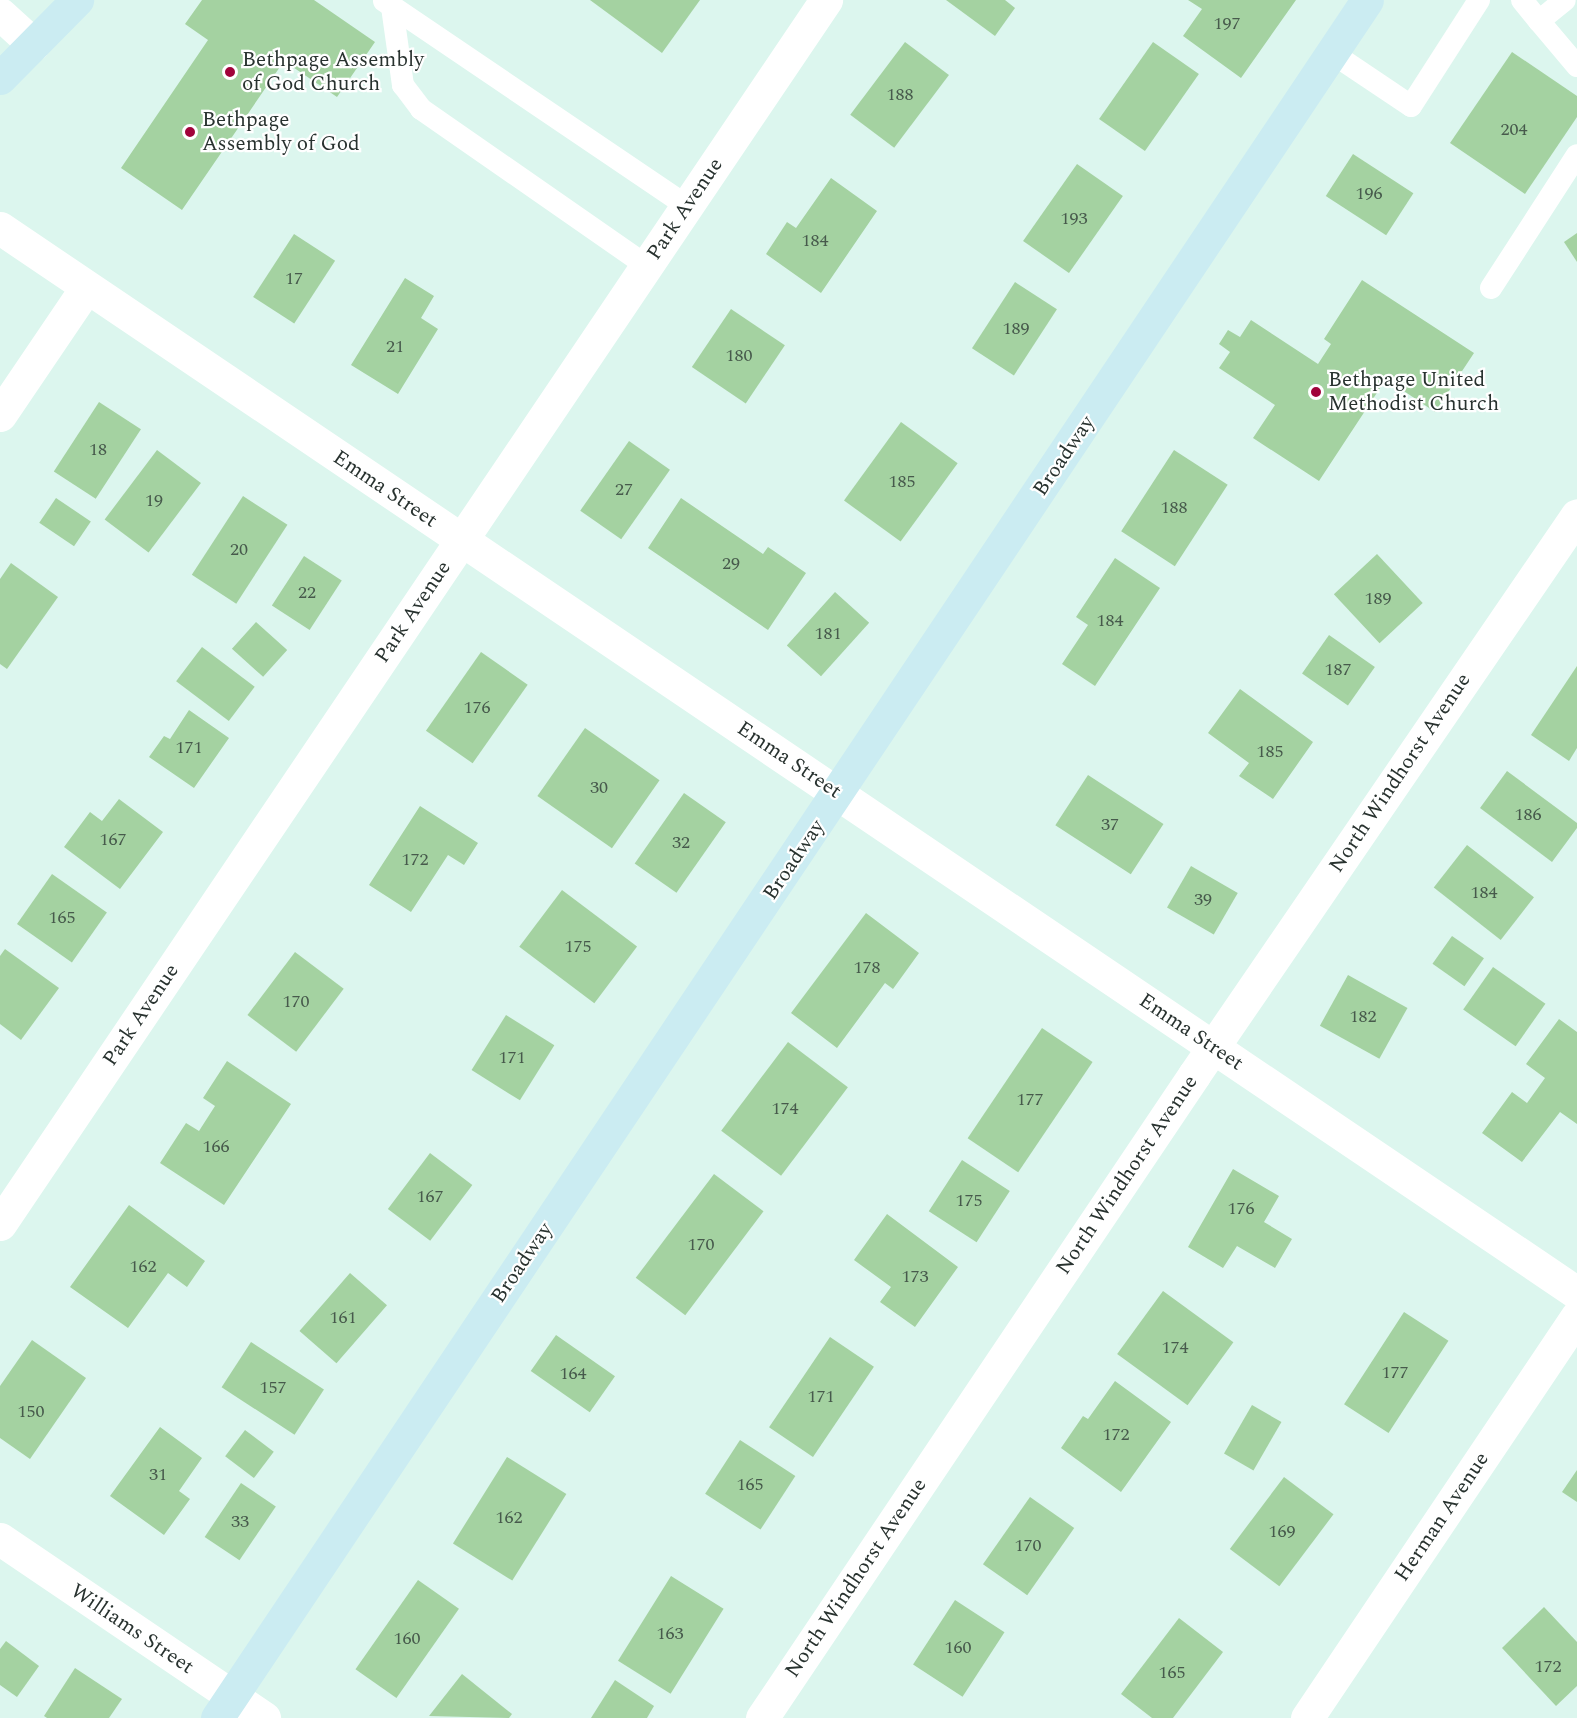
<!DOCTYPE html>
<style>
body{margin:0}
#map{position:relative;width:1577px;height:1718px;overflow:hidden;background:#dcf6ee;font-family:Spectral,serif}
div>[style]{position:absolute}
[style*='--x']{left:calc(var(--x)*1px);top:calc(var(--y)*1px);width:calc(var(--w)*1px);rotate:calc(var(--a)*1deg)}
.building>*{inset:0;background:#a4d2a1;transform-origin:0 0}
.service>*{height:22px;margin:-11px;padding:0 11px;transform-origin:11px;border-radius:11px;background:#fff}
.minor>*{height:33px;margin:-16.5px;padding:0 16.5px;transform-origin:16.5px;border-radius:16.5px;background:#fff}
.secondary>*{height:33px;margin:-16.5px;padding:0 16.5px;transform-origin:16.5px;border-radius:16.5px;background:#cbecf2}
.dots>*{width:16px;height:16px;translate:-50% -50%;box-sizing:border-box;border:3px solid #fff;border-radius:50%}
span{translate:-50% -50%;white-space:nowrap;text-align:center;line-height:1.15;-webkit-text-stroke:4.5px #fff;paint-order:stroke}
.number-label{font-size:18px;color:#475a4c}
.number-label span{-webkit-text-stroke-width:0}
.poi-label{font-size:21px;color:#28322f}
.left{translate:0 -50%;text-align:left}
.street-label{font-size:21px;color:#28322f}
</style>
<div id="map">
<div class="building">
<i style="clip-path:polygon(202px 0,314px 0,375px 42px,337px 97px,284px 61px,182px 210px,121px 168px,208px 40px,185px 24px)"></i>
<i style="clip-path:polygon(590px 0,700px 0,662px 53px)"></i>
<i style="clip-path:polygon(946px 0,1005px 0,1015px 8px,995px 36px)"></i>
<i style="clip-path:polygon(1188px 0,1296px 0,1241px 78px,1183px 36px,1202px 9px)"></i>
<i style="left:905px;top:42px;width:55px;height:91px;rotate:37deg"></i>
<i style="left:1153px;top:42px;width:56px;height:94px;rotate:35deg"></i>
<i style="clip-path:polygon(1512px 52px,1577px 96px,1577px 117px,1525px 194px,1450px 143px)"></i>
<i style="left:1353px;top:154px;width:72px;height:50px;rotate:33deg"></i>
<i style="left:1077px;top:164px;width:56px;height:94px;rotate:35deg"></i>
<i style="clip-path:polygon(831px 178px,877px 211px,821px 293px,766px 254px,787px 222px,796px 228px)"></i>
<i style="clip-path:polygon(1577px 233px,1577px 262px,1564px 242px)"></i>
<i style="left:294px;top:234px;width:49px;height:75px;rotate:33deg"></i>
<i style="clip-path:polygon(405px 278px,434px 296px,421px 318px,438px 329px,398px 394px,351px 365px)"></i>
<i style="clip-path:polygon(1362px 280px,1474px 353px,1435px 412px,1386px 379px,1319px 481px,1253px 438px,1275px 405px,1219px 368px,1230px 352px,1219px 344px,1228px 330px,1240px 337px,1251px 320px,1318px 364px,1331px 344px,1324px 339px)"></i>
<i style="left:1015px;top:282px;width:50px;height:79px;rotate:33deg"></i>
<i style="left:731px;top:309px;width:65px;height:70px;rotate:34deg"></i>
<i style="left:99px;top:402px;width:50px;height:83px;rotate:33deg"></i>
<i style="left:901px;top:422px;width:70px;height:97px;rotate:36deg"></i>
<i style="left:629px;top:441px;width:50px;height:85px;rotate:35deg"></i>
<i style="left:157px;top:450px;width:55px;height:87px;rotate:37deg"></i>
<i style="left:1174px;top:450px;width:64px;height:97px;rotate:33deg"></i>
<i style="left:243px;top:496px;width:53px;height:94px;rotate:33deg"></i>
<i style="left:56px;top:498px;width:42px;height:30px;rotate:34deg"></i>
<i style="clip-path:polygon(681px 498px,763px 554px,768px 547px,806px 573px,768px 630px,648px 548px)"></i>
<i style="left:1377px;top:554px;width:67px;height:59px;rotate:47deg"></i>
<i style="left:304px;top:556px;width:45px;height:59px;rotate:33deg"></i>
<i style="clip-path:polygon(1115px 558px,1160px 588px,1095px 686px,1062px 664px,1088px 625px,1076px 617px)"></i>
<i style="clip-path:polygon(11px 563px,58px 597px,7px 669px,0 664px,0 579px)"></i>
<i style="left:835px;top:592px;width:46px;height:72px;rotate:42deg"></i>
<i style="left:256px;top:622px;width:42px;height:36px;rotate:42deg"></i>
<i style="left:1329px;top:635px;width:56px;height:47px;rotate:35deg"></i>
<i style="left:202px;top:647px;width:66px;height:43px;rotate:37deg"></i>
<i style="left:481px;top:652px;width:57px;height:96px;rotate:35deg"></i>
<i style="clip-path:polygon(1577px 666px,1577px 748px,1569px 761px,1531px 735px)"></i>
<i style="clip-path:polygon(1240px 689px,1313px 742px,1273px 799px,1239px 776px,1249px 763px,1208px 733px)"></i>
<i style="clip-path:polygon(189px 710px,229px 738px,194px 788px,149px 757px,164px 736px,170px 739px)"></i>
<i style="left:585px;top:728px;width:91px;height:83px;rotate:35deg"></i>
<i style="clip-path:polygon(1507px 771px,1577px 823px,1577px 828px,1552px 862px,1480px 808px)"></i>
<i style="left:1088px;top:775px;width:90px;height:60px;rotate:33deg"></i>
<i style="left:684px;top:793px;width:51px;height:86px;rotate:35deg"></i>
<i style="clip-path:polygon(119px 799px,163px 832px,120px 889px,64px 847px,90px 812px,102px 821px)"></i>
<i style="clip-path:polygon(420px 806px,478px 843px,464px 865px,448px 855px,411px 912px,369px 885px)"></i>
<i style="left:1467px;top:845px;width:85px;height:54px;rotate:38deg"></i>
<i style="left:1191px;top:866px;width:54px;height:48px;rotate:30deg"></i>
<i style="left:52px;top:874px;width:67px;height:61px;rotate:35deg"></i>
<i style="left:562px;top:890px;width:94px;height:71px;rotate:37deg"></i>
<i style="clip-path:polygon(866px 913px,919px 953px,893px 989px,885px 983px,837px 1048px,791px 1013px)"></i>
<i style="left:1452px;top:936px;width:39px;height:34px;rotate:35deg"></i>
<i style="clip-path:polygon(5px 949px,59px 988px,21px 1040px,0 1024px,0 956px)"></i>
<i style="left:295px;top:952px;width:61px;height:79px;rotate:37deg"></i>
<i style="left:1493px;top:967px;width:64px;height:52px;rotate:35deg"></i>
<i style="left:1348px;top:975px;width:68px;height:58px;rotate:29deg"></i>
<i style="left:506px;top:1015px;width:57px;height:65px;rotate:32deg"></i>
<i style="clip-path:polygon(1559px 1019px,1577px 1032px,1577px 1124px,1560px 1112px,1522px 1162px,1482px 1133px,1512px 1092px,1527px 1103px,1545px 1078px,1526px 1064px)"></i>
<i style="left:1042px;top:1028px;width:61px;height:133px;rotate:34deg"></i>
<i style="left:788px;top:1042px;width:75px;height:111px;rotate:37deg"></i>
<i style="clip-path:polygon(227px 1061px,291px 1104px,224px 1205px,160px 1163px,186px 1123px,199px 1131px,215px 1106px,203px 1098px)"></i>
<i style="left:430px;top:1153px;width:53px;height:70px;rotate:37deg"></i>
<i style="left:962px;top:1160px;width:57px;height:61px;rotate:33deg"></i>
<i style="clip-path:polygon(1233px 1169px,1279px 1196px,1264px 1222px,1292px 1239px,1275px 1268px,1237px 1246px,1223px 1268px,1188px 1247px)"></i>
<i style="left:714px;top:1174px;width:62px;height:130px;rotate:37deg"></i>
<i style="clip-path:polygon(129px 1205px,205px 1261px,187px 1287px,168px 1273px,128px 1328px,70px 1287px)"></i>
<i style="clip-path:polygon(887px 1214px,958px 1267px,915px 1327px,880px 1302px,891px 1287px,854px 1260px)"></i>
<i style="left:350px;top:1273px;width:49px;height:77px;rotate:41deg"></i>
<i style="left:1163px;top:1291px;width:87px;height:78px;rotate:36deg"></i>
<i style="left:1404px;top:1312px;width:53px;height:110px;rotate:33deg"></i>
<i style="left:556px;top:1335px;width:72px;height:44px;rotate:35deg"></i>
<i style="left:830px;top:1337px;width:53px;height:109px;rotate:34deg"></i>
<i style="clip-path:polygon(32px 1340px,86px 1378px,30px 1459px,0 1438px,0 1386px)"></i>
<i style="left:251px;top:1342px;width:87px;height:54px;rotate:33deg"></i>
<i style="clip-path:polygon(1115px 1381px,1171px 1422px,1121px 1492px,1061px 1448px,1083px 1416px,1088px 1419px)"></i>
<i style="left:1252px;top:1405px;width:34px;height:56px;rotate:30deg"></i>
<i style="clip-path:polygon(160px 1427px,202px 1458px,179px 1491px,190px 1499px,164px 1535px,110px 1496px)"></i>
<i style="left:245px;top:1430px;width:36px;height:33px;rotate:37deg"></i>
<i style="left:740px;top:1440px;width:66px;height:64px;rotate:33deg"></i>
<i style="left:507px;top:1457px;width:70px;height:102px;rotate:32deg"></i>
<i style="clip-path:polygon(1577px 1470px,1577px 1502px,1562px 1492px)"></i>
<i style="left:1284px;top:1477px;width:62px;height:90px;rotate:37deg"></i>
<i style="left:241px;top:1483px;width:42px;height:65px;rotate:34deg"></i>
<i style="left:1030px;top:1497px;width:54px;height:82px;rotate:35deg"></i>
<i style="left:671px;top:1576px;width:62px;height:100px;rotate:32deg"></i>
<i style="left:418px;top:1580px;width:50px;height:109px;rotate:35deg"></i>
<i style="left:955px;top:1600px;width:59px;height:77px;rotate:33deg"></i>
<i style="clip-path:polygon(1544px 1607px,1577px 1642px,1577px 1686px,1556px 1706px,1502px 1648px)"></i>
<i style="clip-path:polygon(1179px 1618px,1223px 1652px,1173px 1718px,1152px 1718px,1121px 1694px)"></i>
<i style="clip-path:polygon(6px 1641px,39px 1666px,17px 1697px,0 1685px,0 1649px)"></i>
<i style="clip-path:polygon(75px 1668px,122px 1699px,109px 1718px,47px 1718px,44px 1716px)"></i>
<i style="clip-path:polygon(462px 1674px,512px 1714px,509px 1718px,429px 1716px)"></i>
<i style="clip-path:polygon(615px 1680px,654px 1706px,647px 1718px,591px 1718px)"></i>
</div>
<div class="service">
<i style="--x:1522;--y:0;--w:27;--a:51"></i>
<i style="--x:1539;--y:21;--w:33;--a:-39"></i>
<i style="--x:384;--y:1;--w:366;--a:34.1"></i>
<i style="--x:392;--y:7;--w:79;--a:82"></i>
<i style="--x:403;--y:85;--w:30;--a:53"></i>
<i style="--x:421;--y:109;--w:275;--a:34.8"></i>
<i style="--x:1539;--y:21;--w:59;--a:49.8"></i>
<i style="--x:1332;--y:53;--w:95;--a:33.9"></i>
<i style="--x:1411;--y:106;--w:126;--a:-57.3"></i>
<i style="--x:1491;--y:288;--w:158;--a:-57.1"></i>
</div>
<div class="minor">
<i style="--x:0;--y:14;--w:45;--a:42.3"></i>
<i style="--x:0;--y:228;--w:1903;--a:34.03"></i>
<i style="--x:0;--y:415;--w:153;--a:-55.9"></i>
<i style="--x:0;--y:1224;--w:1477;--a:-55.99"></i>
<i style="--x:0;--y:1539;--w:319;--a:34.1"></i>
<i style="--x:762;--y:1718;--w:775;--a:-56.1"></i>
<i style="--x:1194;--y:1075;--w:678;--a:-55.63"></i>
<i style="--x:1307;--y:1718;--w:484;--a:-56.1"></i>
</div>
<div class="secondary">
<i style="--x:0;--y:78;--w:110;--a:-45.4"></i>
<i style="--x:217;--y:1718;--w:2067;--a:-56.2"></i>
</div>
<div class="dots">
<i style="left:230px;top:72px;background:#a1033a"></i>
<i style="left:190px;top:132px;background:#a1033a"></i>
<i style="left:1316px;top:392px;background:#a1033a"></i>
</div>
<div class="number-label">
<span style="left:1227px;top:24px">197</span>
<span style="left:900px;top:95px">188</span>
<span style="left:1514px;top:130px">204</span>
<span style="left:1369px;top:194px">196</span>
<span style="left:1074px;top:219px">193</span>
<span style="left:815px;top:241px">184</span>
<span style="left:294px;top:279px">17</span>
<span style="left:1016px;top:329px">189</span>
<span style="left:395px;top:347px">21</span>
<span style="left:739px;top:356px">180</span>
<span style="left:98px;top:450px">18</span>
<span style="left:902px;top:482px">185</span>
<span style="left:624px;top:490px">27</span>
<span style="left:154px;top:501px">19</span>
<span style="left:1174px;top:508px">188</span>
<span style="left:239px;top:550px">20</span>
<span style="left:731px;top:564px">29</span>
<span style="left:307px;top:593px">22</span>
<span style="left:1378px;top:599px">189</span>
<span style="left:1110px;top:621px">184</span>
<span style="left:828px;top:634px">181</span>
<span style="left:1338px;top:670px">187</span>
<span style="left:477px;top:708px">176</span>
<span style="left:189px;top:748px">171</span>
<span style="left:1270px;top:752px">185</span>
<span style="left:599px;top:788px">30</span>
<span style="left:1528px;top:815px">186</span>
<span style="left:1110px;top:825px">37</span>
<span style="left:113px;top:840px">167</span>
<span style="left:681px;top:843px">32</span>
<span style="left:415px;top:860px">172</span>
<span style="left:1484px;top:893px">184</span>
<span style="left:1203px;top:900px">39</span>
<span style="left:62px;top:918px">165</span>
<span style="left:578px;top:947px">175</span>
<span style="left:867px;top:968px">178</span>
<span style="left:296px;top:1002px">170</span>
<span style="left:1363px;top:1017px">182</span>
<span style="left:512px;top:1058px">171</span>
<span style="left:1030px;top:1100px">177</span>
<span style="left:785px;top:1109px">174</span>
<span style="left:216px;top:1147px">166</span>
<span style="left:430px;top:1197px">167</span>
<span style="left:969px;top:1201px">175</span>
<span style="left:1241px;top:1209px">176</span>
<span style="left:701px;top:1245px">170</span>
<span style="left:143px;top:1267px">162</span>
<span style="left:915px;top:1277px">173</span>
<span style="left:343px;top:1318px">161</span>
<span style="left:1175px;top:1348px">174</span>
<span style="left:1395px;top:1373px">177</span>
<span style="left:573px;top:1374px">164</span>
<span style="left:273px;top:1388px">157</span>
<span style="left:821px;top:1397px">171</span>
<span style="left:31px;top:1412px">150</span>
<span style="left:1116px;top:1435px">172</span>
<span style="left:158px;top:1475px">31</span>
<span style="left:750px;top:1485px">165</span>
<span style="left:509px;top:1518px">162</span>
<span style="left:240px;top:1522px">33</span>
<span style="left:1282px;top:1532px">169</span>
<span style="left:1028px;top:1546px">170</span>
<span style="left:670px;top:1634px">163</span>
<span style="left:407px;top:1639px">160</span>
<span style="left:958px;top:1648px">160</span>
<span style="left:1548px;top:1667px">172</span>
<span style="left:1172px;top:1673px">165</span>
</div>
<div class="poi-label">
<span class="left" style="left:242px;top:72px">Bethpage Assembly<br>of God Church</span>
<span class="left" style="left:202px;top:132px">Bethpage<br>Assembly of God</span>
<span class="left" style="left:1328px;top:392px">Bethpage United<br>Methodist Church</span>
</div>
<div class="street-label">
<span style="left:685px;top:209px;rotate:-56deg">Park Avenue</span>
<span style="left:1064px;top:456px;rotate:-56deg">Broadway</span>
<span style="left:385px;top:489px;rotate:34deg">Emma Street</span>
<span style="left:413px;top:612px;rotate:-56deg">Park Avenue</span>
<span style="left:789px;top:760px;rotate:34deg">Emma Street</span>
<span style="left:1400px;top:773px;rotate:-56deg">North Windhorst Avenue</span>
<span style="left:794px;top:860px;rotate:-56deg">Broadway</span>
<span style="left:141px;top:1015px;rotate:-56deg">Park Avenue</span>
<span style="left:1191px;top:1032px;rotate:34deg">Emma Street</span>
<span style="left:1127px;top:1175px;rotate:-56deg">North Windhorst Avenue</span>
<span style="left:522px;top:1263px;rotate:-56deg">Broadway</span>
<span style="left:1442px;top:1517px;rotate:-56deg">Herman Avenue</span>
<span style="left:856px;top:1578px;rotate:-56deg">North Windhorst Avenue</span>
<span style="left:132px;top:1629px;rotate:34deg">Williams Street</span>
</div>
</div>
